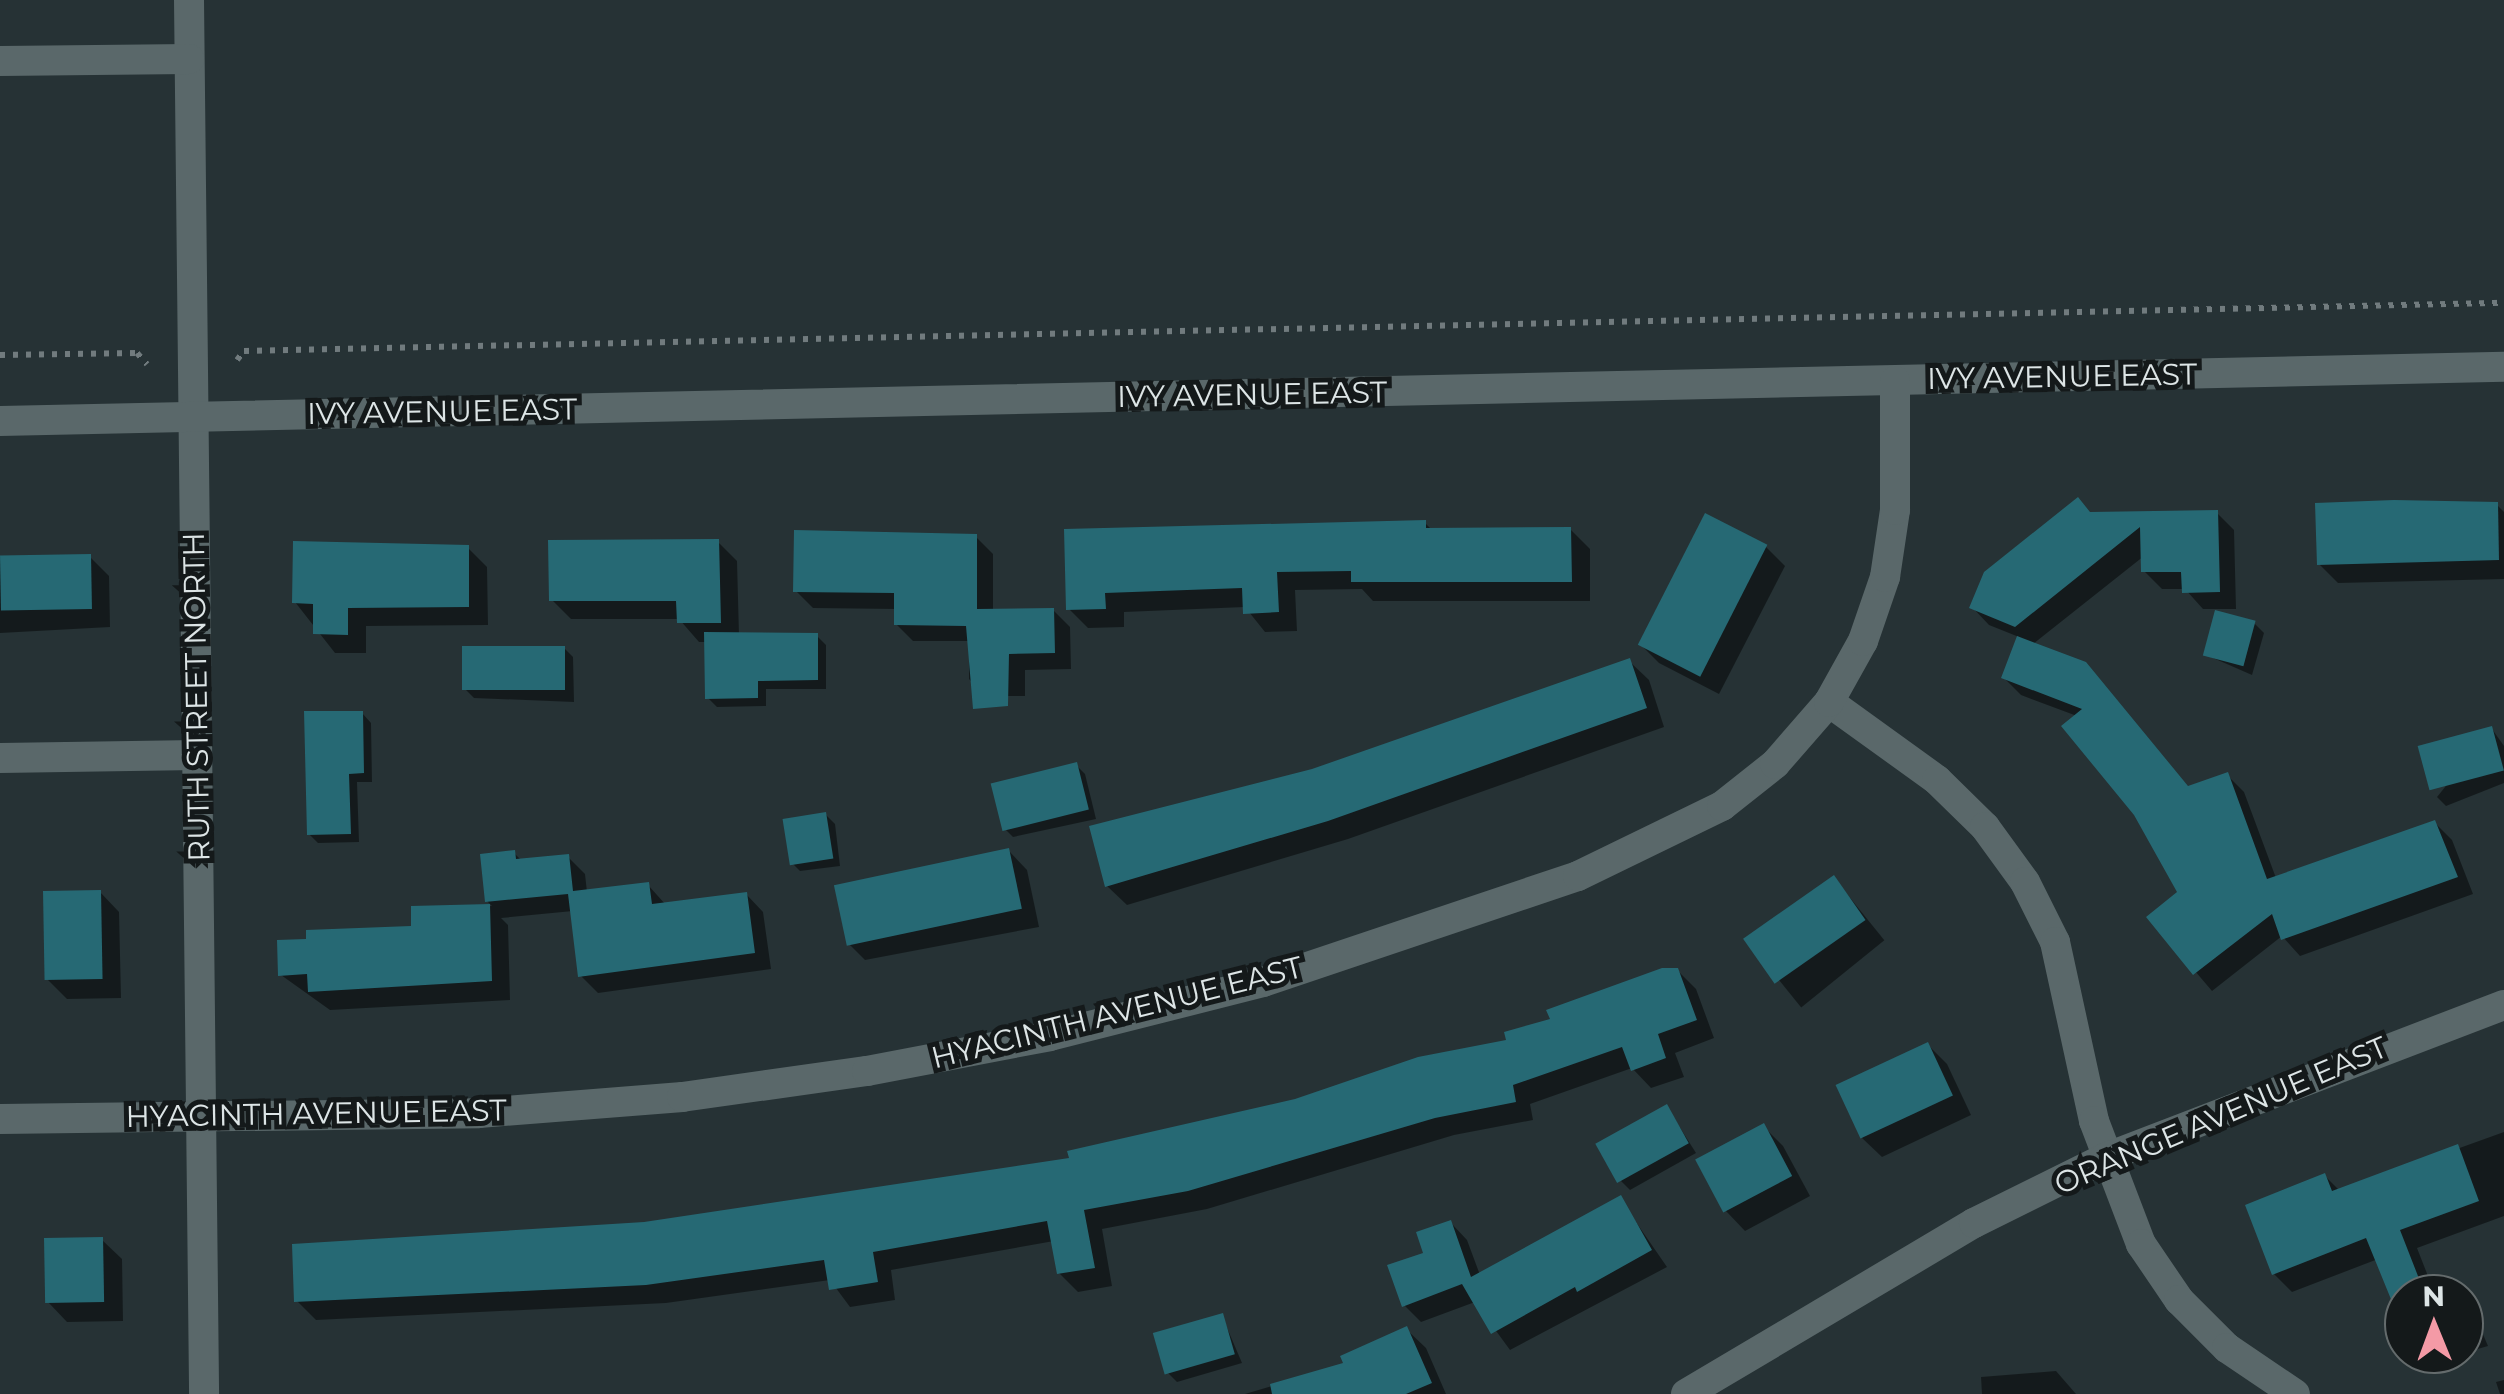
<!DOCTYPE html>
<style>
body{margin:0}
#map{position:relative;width:2504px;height:1394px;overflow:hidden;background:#263235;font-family:Montserrat,sans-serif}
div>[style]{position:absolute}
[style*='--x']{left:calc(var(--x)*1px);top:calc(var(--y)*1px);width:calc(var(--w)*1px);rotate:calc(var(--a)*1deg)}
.shadow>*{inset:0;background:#0007;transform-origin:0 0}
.building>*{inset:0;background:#266974;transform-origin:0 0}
.path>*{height:6px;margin-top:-3px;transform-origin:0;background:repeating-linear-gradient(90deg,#717b7e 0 5px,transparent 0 13px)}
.minor>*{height:30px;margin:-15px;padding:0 15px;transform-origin:15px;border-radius:15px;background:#5a686a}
span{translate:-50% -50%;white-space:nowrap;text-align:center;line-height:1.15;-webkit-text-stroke:10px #14191a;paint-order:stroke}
.street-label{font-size:30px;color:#dde5e6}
.north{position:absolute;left:2384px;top:1274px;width:100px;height:100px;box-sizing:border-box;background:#14191a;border:2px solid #646b6c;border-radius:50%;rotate:359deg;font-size:28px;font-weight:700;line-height:40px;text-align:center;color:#dde5e6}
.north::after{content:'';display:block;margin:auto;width:35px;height:45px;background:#f49aa6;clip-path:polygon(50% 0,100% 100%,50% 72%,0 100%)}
</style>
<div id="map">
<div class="shadow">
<i style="clip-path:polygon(2497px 505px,2504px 512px,2504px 579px,2338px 583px,2319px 564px)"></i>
<i style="clip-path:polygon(2217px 513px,2234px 530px,2236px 609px,2203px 609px,2185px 589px,2162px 589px,2144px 571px,2144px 556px,2033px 644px,2085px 664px,2189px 788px,2227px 775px,2244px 792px,2276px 878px,2435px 823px,2452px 840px,2473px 894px,2300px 956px,2282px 936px,2212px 991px,2149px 917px,2180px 892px,2077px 716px,2021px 695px,2004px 678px,2019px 637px,1989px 625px,1972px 607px,2092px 515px)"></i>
<i style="clip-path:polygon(1425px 523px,1433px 531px,1570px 529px,1590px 549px,1590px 601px,1373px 601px,1362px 589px,1295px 590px,1297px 631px,1265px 632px,1245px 607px,1124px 612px,1124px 627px,1088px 628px,1069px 609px,1067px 532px)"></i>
<i style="clip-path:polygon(976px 537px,993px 554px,993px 611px,1053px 610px,1070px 627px,1071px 669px,1025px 670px,1025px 696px,985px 696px,969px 679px,969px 641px,913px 641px,896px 624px,896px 609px,813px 608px,796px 591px)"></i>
<i style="clip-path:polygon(718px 542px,737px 561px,739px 635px,817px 636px,826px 645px,826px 689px,766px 689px,766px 706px,717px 707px,708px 698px,706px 642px,699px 642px,679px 619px,571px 619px,552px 600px)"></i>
<i style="clip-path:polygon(1766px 547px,1785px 566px,1719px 694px,1659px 663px,1640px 644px)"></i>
<i style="clip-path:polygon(468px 548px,487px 567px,488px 625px,366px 626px,366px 653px,335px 653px,295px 602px)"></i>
<i style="clip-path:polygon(0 556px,90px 557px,109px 576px,110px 627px,0 633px)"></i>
<i style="clip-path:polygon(2255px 624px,2264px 633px,2252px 675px,2204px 654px)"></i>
<i style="clip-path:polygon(564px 648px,573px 657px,574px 702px,474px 698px,465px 689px)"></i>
<i style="clip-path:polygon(1629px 661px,1649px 680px,1664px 727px,1348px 839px,1127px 905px,1107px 886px,1313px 771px)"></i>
<i style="clip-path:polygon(362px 713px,371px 723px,372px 782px,357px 782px,359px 842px,318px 843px,309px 834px)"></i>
<i style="clip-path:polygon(2492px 729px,2504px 746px,2504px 783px,2446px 806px,2437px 797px)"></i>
<i style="clip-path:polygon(1076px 765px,1085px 774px,1096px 819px,1013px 837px,1004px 828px)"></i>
<i style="clip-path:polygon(826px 815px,835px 824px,840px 866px,800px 871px,791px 862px)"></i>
<i style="clip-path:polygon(1008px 850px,1027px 870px,1039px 927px,865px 960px,846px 941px)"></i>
<i style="clip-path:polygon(514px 853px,522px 861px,568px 857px,585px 874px,587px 892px,648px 885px,666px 905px,746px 894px,763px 912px,771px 969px,598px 993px,581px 976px,573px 911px,501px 918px,508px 925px,510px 1000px,330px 1010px,281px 975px,414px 928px,413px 909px,492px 906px,487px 901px)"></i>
<i style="left:1834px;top:878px;width:80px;height:107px;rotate:51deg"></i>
<i style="clip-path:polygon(100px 892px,119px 912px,121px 998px,67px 999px,47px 979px)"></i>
<i style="clip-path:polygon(1677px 970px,1696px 989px,1714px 1038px,1675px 1053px,1684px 1077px,1651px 1088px,1632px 1068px,1530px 1104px,1533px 1120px,1454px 1135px,1207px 1209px,1102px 1229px,1112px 1286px,1078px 1292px,1059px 1273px,1054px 1241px,891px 1270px,895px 1300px,850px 1307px,830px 1280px,666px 1303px,316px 1320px,297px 1301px,644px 1225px,1072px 1160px,1509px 1042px)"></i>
<i style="clip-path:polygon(1928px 1045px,1947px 1064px,1971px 1115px,1882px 1157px,1862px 1138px)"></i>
<i style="clip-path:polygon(1667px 1107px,1696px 1153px,1630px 1190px,1621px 1181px)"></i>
<i style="clip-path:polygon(1764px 1127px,1783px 1146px,1810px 1196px,1745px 1231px,1726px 1211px)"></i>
<i style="clip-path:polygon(2504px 1132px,2504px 1216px,2417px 1248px,2435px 1294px,2404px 1294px,2404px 1317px,2378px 1259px,2292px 1292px,2274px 1274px,2325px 1176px,2340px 1191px)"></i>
<i style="clip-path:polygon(1620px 1199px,1667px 1267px,1510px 1350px,1475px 1302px,1421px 1322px,1404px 1305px,1426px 1254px,1451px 1223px,1467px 1240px,1480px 1275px)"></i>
<i style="clip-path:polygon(102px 1240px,122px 1259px,123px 1321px,67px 1322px,48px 1302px)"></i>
<i style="clip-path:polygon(2469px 1302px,2488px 1346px,2464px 1353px,2464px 1304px)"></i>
<i style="clip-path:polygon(1222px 1316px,1242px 1363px,1177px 1382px,1168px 1373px)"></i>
<i style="clip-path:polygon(1406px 1329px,1426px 1348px,1446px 1394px,1245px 1394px,1346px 1364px)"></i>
<i style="clip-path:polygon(2441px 1354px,2462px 1354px,2446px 1359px)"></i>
<i style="clip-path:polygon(2056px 1371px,2076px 1394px,1982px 1394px,1981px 1377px)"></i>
<i style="clip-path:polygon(2504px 1380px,2504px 1394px,2500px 1394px,2496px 1382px)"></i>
</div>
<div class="building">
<i style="clip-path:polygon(2078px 497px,2090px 512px,2218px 510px,2220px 592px,2182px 593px,2181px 572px,2141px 572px,2140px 527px,2015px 627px,1969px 608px,1984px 572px)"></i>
<i style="clip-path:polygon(2394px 500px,2498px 502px,2499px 560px,2317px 565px,2315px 503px)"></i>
<i style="left:1705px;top:513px;width:70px;height:148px;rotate:27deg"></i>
<i style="clip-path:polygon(1426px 520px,1426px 528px,1571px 527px,1572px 582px,1351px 582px,1351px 571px,1277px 572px,1279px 612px,1243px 614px,1242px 588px,1105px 593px,1106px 609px,1066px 610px,1064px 529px)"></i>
<i style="clip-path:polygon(794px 530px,977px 534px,977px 609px,1054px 608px,1055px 653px,1009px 654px,1008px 706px,973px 709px,966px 626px,894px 625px,894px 593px,793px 592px)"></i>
<i style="clip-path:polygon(719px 539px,721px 623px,677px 623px,676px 601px,549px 601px,548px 540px)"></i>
<i style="clip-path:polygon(293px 541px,469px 545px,469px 607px,348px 608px,348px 635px,313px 634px,313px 604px,292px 603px)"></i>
<i style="left:91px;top:554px;width:55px;height:91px;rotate:89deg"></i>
<i style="left:2215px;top:610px;width:42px;height:47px;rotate:15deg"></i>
<i style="clip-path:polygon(704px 632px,818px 633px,818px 680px,758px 681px,758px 698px,705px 699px)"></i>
<i style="clip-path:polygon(2017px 636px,2086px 662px,2188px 786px,2228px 772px,2267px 879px,2435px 820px,2458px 877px,2281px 940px,2272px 914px,2193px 975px,2146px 917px,2177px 892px,2134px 815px,2061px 726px,2082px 709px,2001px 678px)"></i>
<i style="left:462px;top:646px;width:103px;height:44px"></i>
<i style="clip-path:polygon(1630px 658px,1647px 708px,1328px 821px,1105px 887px,1089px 826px,1312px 769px)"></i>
<i style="clip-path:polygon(304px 711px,363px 711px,364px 773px,349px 774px,351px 834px,307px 835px)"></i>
<i style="left:2492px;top:726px;width:46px;height:77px;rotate:75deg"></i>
<i style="left:1077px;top:762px;width:49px;height:89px;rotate:76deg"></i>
<i style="left:826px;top:812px;width:47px;height:44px;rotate:81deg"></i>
<i style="left:1009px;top:848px;width:62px;height:179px;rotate:78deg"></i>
<i style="clip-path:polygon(515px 850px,516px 859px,569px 854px,573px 891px,649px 882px,652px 904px,747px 892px,755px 953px,578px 977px,568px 894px,485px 902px,480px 854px)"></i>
<i style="left:1834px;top:875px;width:55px;height:111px;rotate:55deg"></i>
<i style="left:101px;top:890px;width:89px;height:58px;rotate:89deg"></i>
<i style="clip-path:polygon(490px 904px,492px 981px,308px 992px,307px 974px,278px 976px,277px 940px,306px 939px,306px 930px,411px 926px,411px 906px)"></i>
<i style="clip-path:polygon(1662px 968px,1678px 968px,1697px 1020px,1658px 1034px,1666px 1058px,1631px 1071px,1622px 1047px,1513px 1085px,1516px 1102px,1435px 1118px,1188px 1191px,1084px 1210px,1095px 1268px,1057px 1274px,1047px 1221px,873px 1252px,878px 1282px,829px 1290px,824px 1260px,646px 1285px,294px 1302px,292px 1244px,644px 1222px,1069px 1158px,1067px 1151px,1295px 1099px,1418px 1057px,1506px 1040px,1504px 1032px,1550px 1019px,1546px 1010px)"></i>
<i style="left:1928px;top:1042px;width:59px;height:102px;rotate:65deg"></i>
<i style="left:1667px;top:1104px;width:45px;height:82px;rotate:61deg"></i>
<i style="left:1764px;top:1123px;width:60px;height:78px;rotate:62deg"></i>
<i style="clip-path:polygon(2458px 1144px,2479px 1201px,2400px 1230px,2425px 1294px,2404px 1294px,2404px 1311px,2397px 1314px,2366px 1238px,2272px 1275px,2245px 1205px,2325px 1173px,2332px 1191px)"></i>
<i style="clip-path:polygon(1621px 1195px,1652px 1250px,1577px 1292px,1575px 1287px,1491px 1334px,1462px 1284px,1402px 1307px,1387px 1265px,1423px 1253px,1416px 1232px,1451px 1220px,1471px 1277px)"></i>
<i style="left:103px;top:1237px;width:65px;height:59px;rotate:89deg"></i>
<i style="left:1223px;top:1313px;width:43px;height:73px;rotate:74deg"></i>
<i style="clip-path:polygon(1407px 1326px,1432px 1383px,1406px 1394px,1272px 1394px,1270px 1384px,1343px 1363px,1340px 1356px)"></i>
</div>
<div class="path">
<i style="--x:0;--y:355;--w:137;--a:-0.8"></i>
<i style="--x:137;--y:353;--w:15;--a:48"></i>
<i style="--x:237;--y:360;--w:11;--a:-52"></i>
<i style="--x:244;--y:351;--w:2261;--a:-1.22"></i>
</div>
<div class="minor">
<i style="--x:189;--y:0;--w:1394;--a:89.38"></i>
<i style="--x:0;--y:61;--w:189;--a:-0.6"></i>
<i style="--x:0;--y:421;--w:2505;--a:-1.24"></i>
<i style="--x:1829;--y:702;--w:133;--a:35.8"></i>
<i style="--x:1937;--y:780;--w:67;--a:44.4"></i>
<i style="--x:1985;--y:827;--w:68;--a:54"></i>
<i style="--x:2025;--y:882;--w:67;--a:63.4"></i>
<i style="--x:2055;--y:942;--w:183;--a:77.7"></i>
<i style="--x:2094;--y:1121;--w:132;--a:69.1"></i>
<i style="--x:2141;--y:1244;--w:68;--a:55.8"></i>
<i style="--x:2179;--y:1300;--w:68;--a:45"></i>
<i style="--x:2227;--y:1348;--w:82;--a:34.1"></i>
<i style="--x:0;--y:758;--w:197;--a:-0.9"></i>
<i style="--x:0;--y:1119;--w:479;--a:-0.7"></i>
<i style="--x:479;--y:1113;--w:204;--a:-4.5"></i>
<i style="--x:682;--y:1097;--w:187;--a:-8"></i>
<i style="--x:867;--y:1071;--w:186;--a:-10.8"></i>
<i style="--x:1050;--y:1036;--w:220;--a:-14.2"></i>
<i style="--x:1263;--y:982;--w:332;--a:-18.6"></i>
<i style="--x:1578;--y:876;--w:160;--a:-25.9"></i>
<i style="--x:1722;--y:806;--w:68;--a:-38.4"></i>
<i style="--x:1775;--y:764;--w:82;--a:-48.9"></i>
<i style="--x:1829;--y:702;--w:70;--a:-60.9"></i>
<i style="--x:1863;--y:641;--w:68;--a:-71"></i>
<i style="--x:1885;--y:577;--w:68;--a:-81.5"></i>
<i style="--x:1895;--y:510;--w:129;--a:-90"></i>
<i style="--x:1686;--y:1394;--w:335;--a:-30.7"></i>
<i style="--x:1974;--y:1223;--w:146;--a:-26.4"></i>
<i style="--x:2105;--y:1158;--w:427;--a:-21"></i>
</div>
<div class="street-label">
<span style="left:2062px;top:377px;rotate:-1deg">IVY AVENUE EAST</span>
<span style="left:1252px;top:395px;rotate:-1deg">IVY AVENUE EAST</span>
<span style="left:442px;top:412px;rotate:-1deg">IVY AVENUE EAST</span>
<span style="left:197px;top:697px;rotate:-91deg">RUTH STREET NORTH</span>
<span style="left:1117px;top:1013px;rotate:-14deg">HYACINTH AVENUE EAST</span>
<span style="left:316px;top:1114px;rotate:-1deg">HYACINTH AVENUE EAST</span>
<span style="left:2221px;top:1116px;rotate:-23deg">ORANGE AVENUE EAST</span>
</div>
<div class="north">N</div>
</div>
